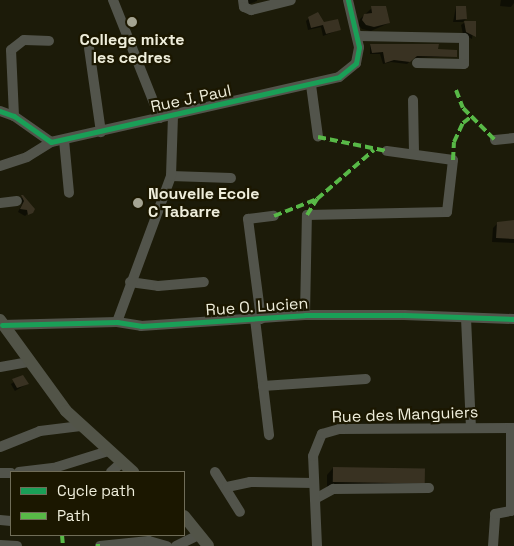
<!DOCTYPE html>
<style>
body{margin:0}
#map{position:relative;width:514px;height:546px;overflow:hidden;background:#1c1b09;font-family:"Space Grotesk",sans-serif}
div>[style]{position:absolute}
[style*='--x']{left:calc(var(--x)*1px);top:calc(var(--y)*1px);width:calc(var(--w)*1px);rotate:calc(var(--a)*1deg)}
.shadow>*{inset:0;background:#0007;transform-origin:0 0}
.building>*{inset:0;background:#393222;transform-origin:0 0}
.minor>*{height:10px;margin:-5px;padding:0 5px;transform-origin:5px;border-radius:5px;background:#52544b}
.major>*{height:12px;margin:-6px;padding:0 6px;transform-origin:6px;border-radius:6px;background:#525448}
.quiet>*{height:4px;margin-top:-2px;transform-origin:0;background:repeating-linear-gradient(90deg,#58b947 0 8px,transparent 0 12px)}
.cycleway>*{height:5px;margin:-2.5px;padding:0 2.5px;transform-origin:2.5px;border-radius:2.5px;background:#1a9f57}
.dots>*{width:14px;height:14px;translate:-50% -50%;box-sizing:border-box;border:2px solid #1b1700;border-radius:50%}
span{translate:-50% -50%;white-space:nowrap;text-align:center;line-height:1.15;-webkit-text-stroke:4.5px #1b1700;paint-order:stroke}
.poi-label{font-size:16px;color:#efeedb;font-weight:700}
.left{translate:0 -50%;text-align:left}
.street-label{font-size:16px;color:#efeedb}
.legend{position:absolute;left:10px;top:471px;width:175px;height:65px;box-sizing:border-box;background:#1b1700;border:1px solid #706d58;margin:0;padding:6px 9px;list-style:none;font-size:15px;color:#efeedb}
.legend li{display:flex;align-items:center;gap:10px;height:25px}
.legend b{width:25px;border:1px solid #706d58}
</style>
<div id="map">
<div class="shadow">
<i style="clip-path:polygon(246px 0,257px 0,257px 1px,247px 5px)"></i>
<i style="clip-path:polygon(501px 0,514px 0,514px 3px,511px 7px,500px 6px)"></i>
<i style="clip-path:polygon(456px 7px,466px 19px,463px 22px,453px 22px)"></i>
<i style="clip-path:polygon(372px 8px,389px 23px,371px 31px,362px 29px,358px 25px,360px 19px)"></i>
<i style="clip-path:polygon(309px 18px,339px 30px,323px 36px,321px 27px,308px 30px,306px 21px)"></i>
<i style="clip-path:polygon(464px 23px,474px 23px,472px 39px,463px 34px,461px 25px)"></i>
<i style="clip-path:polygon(370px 45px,456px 56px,414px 58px,407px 64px,391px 62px,383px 64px,380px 54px,370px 54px)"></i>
<i style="clip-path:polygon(23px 197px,33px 209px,25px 216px,18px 212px,22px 204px,19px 199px)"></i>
<i style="clip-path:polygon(514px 221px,514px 243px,492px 242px,493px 228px,498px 223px)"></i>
<i style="left:23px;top:377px;width:8px;height:14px;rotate:60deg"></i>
<i style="clip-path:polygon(333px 468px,424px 481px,418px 487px,327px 488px,327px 475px)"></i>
</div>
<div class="building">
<i style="clip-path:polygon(371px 6px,386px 6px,390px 23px,374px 27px,366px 25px,362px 20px,364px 14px,372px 13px)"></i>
<i style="clip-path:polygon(456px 6px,466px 6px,467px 19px,456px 20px)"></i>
<i style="clip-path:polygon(318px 12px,324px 22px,338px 19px,341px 30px,326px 34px,323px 25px,311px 28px,308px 17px)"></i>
<i style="clip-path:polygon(464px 21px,476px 21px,476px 37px,466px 32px)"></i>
<i style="clip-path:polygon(370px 44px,439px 44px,438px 49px,457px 50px,457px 57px,417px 56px,410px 62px,394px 60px,385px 63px,383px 52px,372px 53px)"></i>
<i style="clip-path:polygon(21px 195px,23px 195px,35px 209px,33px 213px,28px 215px,27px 210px,20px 209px,24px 201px)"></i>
<i style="clip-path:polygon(514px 220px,514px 239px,496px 238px,497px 222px)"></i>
<i style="clip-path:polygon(23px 375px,29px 384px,17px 388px,12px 379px)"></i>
<i style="left:333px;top:467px;width:92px;height:15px;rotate:1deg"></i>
</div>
<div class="minor">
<i style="--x:113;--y:0;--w:127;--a:68.3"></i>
<i style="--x:243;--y:0;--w:7;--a:82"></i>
<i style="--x:244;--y:7;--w:8;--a:23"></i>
<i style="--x:251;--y:10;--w:41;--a:-14"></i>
<i style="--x:359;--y:36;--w:105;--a:1.1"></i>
<i style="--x:464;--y:38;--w:26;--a:90"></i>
<i style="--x:464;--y:64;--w:47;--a:-178.8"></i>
<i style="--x:89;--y:48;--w:85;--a:81.9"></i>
<i style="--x:311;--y:85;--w:52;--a:82.3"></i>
<i style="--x:413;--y:100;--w:54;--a:88.9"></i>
<i style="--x:0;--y:111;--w:15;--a:20"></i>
<i style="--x:14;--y:116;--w:45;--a:35.1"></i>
<i style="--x:51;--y:142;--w:295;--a:-12.7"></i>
<i style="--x:339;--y:77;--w:22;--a:-39"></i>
<i style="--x:356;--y:63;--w:16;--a:-79"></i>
<i style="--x:359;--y:47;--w:48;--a:-103.2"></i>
<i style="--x:14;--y:116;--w:66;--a:-92.6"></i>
<i style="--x:11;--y:50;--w:16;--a:-38"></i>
<i style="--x:24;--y:40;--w:25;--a:2"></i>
<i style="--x:64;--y:140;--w:53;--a:84.6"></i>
<i style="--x:495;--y:140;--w:19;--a:-6"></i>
<i style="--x:0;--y:166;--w:28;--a:-18"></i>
<i style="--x:27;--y:157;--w:28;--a:-32"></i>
<i style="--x:171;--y:176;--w:60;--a:1.9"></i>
<i style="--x:0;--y:203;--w:17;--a:-7"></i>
<i style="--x:130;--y:282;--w:28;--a:8"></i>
<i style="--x:158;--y:286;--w:46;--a:-5"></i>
<i style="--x:305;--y:315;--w:100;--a:-88.9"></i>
<i style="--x:307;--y:215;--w:140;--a:-1.2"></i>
<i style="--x:447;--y:212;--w:52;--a:-83.4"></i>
<i style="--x:453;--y:160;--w:67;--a:-172.2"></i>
<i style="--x:466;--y:318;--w:109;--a:87.4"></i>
<i style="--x:255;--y:319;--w:117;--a:83.1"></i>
<i style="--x:261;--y:319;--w:101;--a:-97.4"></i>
<i style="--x:248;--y:219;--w:26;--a:-7"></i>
<i style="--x:117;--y:322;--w:156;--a:-69.7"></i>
<i style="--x:171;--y:176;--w:61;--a:-88.1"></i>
<i style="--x:2;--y:325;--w:115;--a:-1.5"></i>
<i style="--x:117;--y:322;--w:24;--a:9"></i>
<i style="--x:141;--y:326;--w:164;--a:-3.8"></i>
<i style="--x:305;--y:315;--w:99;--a:0"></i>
<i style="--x:404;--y:315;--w:110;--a:2.1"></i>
<i style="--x:0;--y:367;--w:28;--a:-10"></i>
<i style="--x:263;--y:386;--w:103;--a:-3.9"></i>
<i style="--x:0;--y:447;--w:43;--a:-21.8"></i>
<i style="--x:40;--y:431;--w:41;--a:-7"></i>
<i style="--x:19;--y:472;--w:38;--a:-7"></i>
<i style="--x:57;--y:467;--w:53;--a:-17.4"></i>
<i style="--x:111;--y:472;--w:13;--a:-42"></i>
<i style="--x:215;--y:472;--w:47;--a:58"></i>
<i style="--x:0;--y:473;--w:11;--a:0"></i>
<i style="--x:227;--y:487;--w:24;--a:-12"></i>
<i style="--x:250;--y:482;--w:64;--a:0.9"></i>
<i style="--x:315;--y:499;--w:21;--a:-29"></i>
<i style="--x:333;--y:489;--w:96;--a:-0.6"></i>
<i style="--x:0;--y:520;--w:11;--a:5"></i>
<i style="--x:0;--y:545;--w:17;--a:3"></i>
<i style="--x:100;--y:546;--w:49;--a:-5.8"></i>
<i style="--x:149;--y:541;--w:19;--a:16"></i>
<i style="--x:176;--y:546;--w:25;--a:-26"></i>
<i style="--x:317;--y:546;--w:90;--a:-92.5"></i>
<i style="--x:313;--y:456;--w:24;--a:-68"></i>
<i style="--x:322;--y:434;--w:18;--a:-16"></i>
<i style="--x:339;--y:429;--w:175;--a:-0.3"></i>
<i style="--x:493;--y:546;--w:32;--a:-86"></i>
<i style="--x:495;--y:514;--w:16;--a:-11"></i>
<i style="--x:511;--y:511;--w:83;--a:-90"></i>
</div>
<div class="major">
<i style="--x:0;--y:320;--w:112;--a:54"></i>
<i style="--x:66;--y:411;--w:91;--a:42.3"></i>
<i style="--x:184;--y:516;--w:38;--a:51"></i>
</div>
<div class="quiet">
<i style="--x:456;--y:90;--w:19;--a:69"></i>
<i style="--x:463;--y:108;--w:45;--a:45"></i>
<i style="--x:318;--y:137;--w:70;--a:11.5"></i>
<i style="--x:453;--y:160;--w:18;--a:-87"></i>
<i style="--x:454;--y:142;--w:21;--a:-65"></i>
<i style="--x:463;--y:123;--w:11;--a:-38"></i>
<i style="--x:307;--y:215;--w:19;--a:-58"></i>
<i style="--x:317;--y:199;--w:75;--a:-40.7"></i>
<i style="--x:274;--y:216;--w:46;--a:-21.6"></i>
<i style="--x:62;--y:535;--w:11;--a:85"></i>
<i style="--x:96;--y:546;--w:4;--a:0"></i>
</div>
<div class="cycleway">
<i style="--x:0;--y:111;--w:15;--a:20"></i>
<i style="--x:14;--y:116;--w:45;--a:35.1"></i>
<i style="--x:51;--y:142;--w:295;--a:-12.7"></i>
<i style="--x:339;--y:77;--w:22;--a:-39"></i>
<i style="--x:356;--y:63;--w:16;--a:-79"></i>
<i style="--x:359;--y:47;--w:48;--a:-103.2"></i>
<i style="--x:2;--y:325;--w:115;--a:-1.5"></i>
<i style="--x:117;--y:322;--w:24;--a:9"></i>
<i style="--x:141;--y:326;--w:164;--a:-3.8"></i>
<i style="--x:305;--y:315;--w:99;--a:0"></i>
<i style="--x:404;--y:315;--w:110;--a:2.1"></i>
</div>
<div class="dots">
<i style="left:132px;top:22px;background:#a5a492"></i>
<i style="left:138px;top:203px;background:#a5a492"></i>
</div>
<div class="poi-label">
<span style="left:132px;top:49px">College mixte<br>les cedres</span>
<span class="left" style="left:148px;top:203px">Nouvelle Ecole<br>C Tabarre</span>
</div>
<div class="street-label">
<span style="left:191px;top:99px;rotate:-12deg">Rue J. Paul</span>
<span style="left:257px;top:307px;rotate:-4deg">Rue O. Lucien</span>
<span style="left:405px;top:415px;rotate:-2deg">Rue des Manguiers</span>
</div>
<ul class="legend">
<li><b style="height:6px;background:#1a9f57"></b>Cycle path</li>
<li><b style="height:6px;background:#58b947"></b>Path</li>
</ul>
</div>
